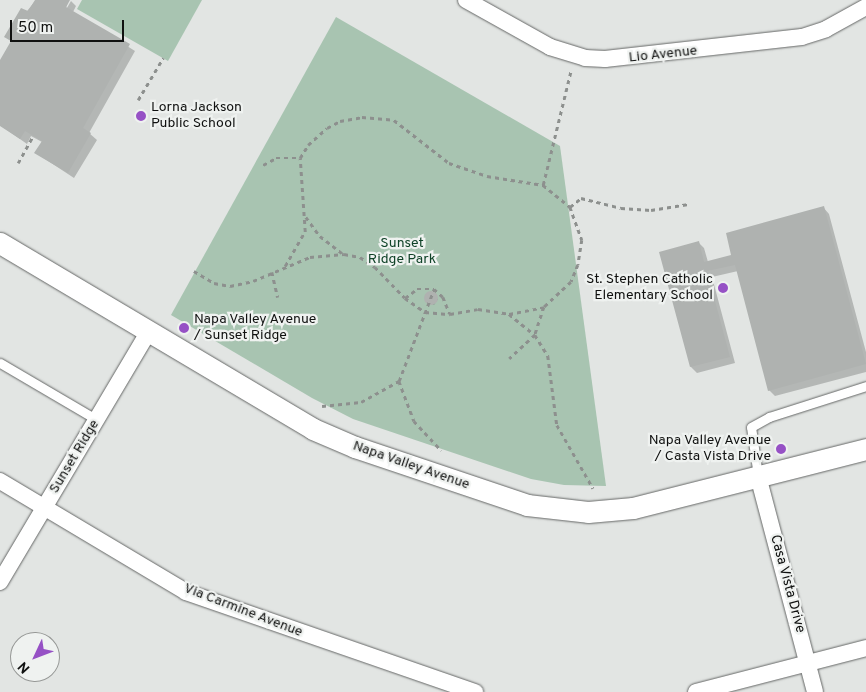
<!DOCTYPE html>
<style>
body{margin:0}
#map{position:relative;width:866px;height:692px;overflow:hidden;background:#e2e5e3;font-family:Overpass,sans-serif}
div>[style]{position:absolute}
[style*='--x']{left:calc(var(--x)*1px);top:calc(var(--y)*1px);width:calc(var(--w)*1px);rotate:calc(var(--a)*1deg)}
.green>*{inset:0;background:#a8c4b1}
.shadow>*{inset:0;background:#0003}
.building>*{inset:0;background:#afb2b0}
.round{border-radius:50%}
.path>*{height:2.5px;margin-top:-1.25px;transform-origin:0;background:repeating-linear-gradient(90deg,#8d908e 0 4px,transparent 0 8px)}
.roads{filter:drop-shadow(0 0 1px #656766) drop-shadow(0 0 1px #656766)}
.service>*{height:9px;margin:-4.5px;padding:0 4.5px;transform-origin:4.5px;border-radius:4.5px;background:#fff}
.minor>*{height:16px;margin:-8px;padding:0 8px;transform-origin:8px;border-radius:8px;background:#fff}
.tertiary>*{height:21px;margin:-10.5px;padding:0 10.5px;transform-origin:10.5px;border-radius:10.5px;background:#fff}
.dots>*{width:14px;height:14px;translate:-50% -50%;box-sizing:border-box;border:2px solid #eff2f0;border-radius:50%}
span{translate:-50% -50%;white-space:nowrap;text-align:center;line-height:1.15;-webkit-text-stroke:4.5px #eff2f0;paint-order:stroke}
.street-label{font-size:14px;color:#101110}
.poi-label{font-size:14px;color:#101110}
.left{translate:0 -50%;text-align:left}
.right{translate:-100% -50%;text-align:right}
.park-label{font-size:14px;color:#104328}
.north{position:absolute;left:10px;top:632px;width:50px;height:50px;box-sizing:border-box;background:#eff2f0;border:1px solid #969896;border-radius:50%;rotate:227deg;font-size:14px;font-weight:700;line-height:20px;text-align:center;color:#101110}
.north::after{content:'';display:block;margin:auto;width:18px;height:22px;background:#9651c5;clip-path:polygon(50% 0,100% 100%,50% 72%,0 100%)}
.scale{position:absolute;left:10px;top:20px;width:114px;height:22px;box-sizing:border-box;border:2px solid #101110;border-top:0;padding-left:6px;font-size:15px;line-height:18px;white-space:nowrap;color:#101110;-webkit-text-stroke:4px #eff2f0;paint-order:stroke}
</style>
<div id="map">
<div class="green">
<i style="clip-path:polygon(82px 0,202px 0,168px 61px,77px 9px)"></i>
<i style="clip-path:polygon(336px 17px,560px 146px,606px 486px,564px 485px,531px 479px,353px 419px,312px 398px,171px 315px)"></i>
</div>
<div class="shadow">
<i style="clip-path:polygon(36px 0,69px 0,64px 13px,71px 1px,76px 6px,73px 12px,135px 51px,89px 133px,97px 140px,74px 178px,36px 153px,42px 142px,31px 136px,27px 144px,0 125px,0 63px,12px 42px,6px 37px)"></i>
<i style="clip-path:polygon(823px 207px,829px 214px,866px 352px,866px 372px,775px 396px,769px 390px,738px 271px,712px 277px,735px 363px,697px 373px,691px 367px,698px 242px,704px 248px,708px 262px,733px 256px)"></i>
<i style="clip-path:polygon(429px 294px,438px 299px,434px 305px,426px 301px)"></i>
</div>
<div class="building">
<i style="clip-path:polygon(35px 0,70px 0,66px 7px,130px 44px,83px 128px,91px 133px,68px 173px,34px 153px,42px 141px,25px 131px,20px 139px,0 126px,0 60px,11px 41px,4px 37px,21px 8px,28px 11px)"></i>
<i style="clip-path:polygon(824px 206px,866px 364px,768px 391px,735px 265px,707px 271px,730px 357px,690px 367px,659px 252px,699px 241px,704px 262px,731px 255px,726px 233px)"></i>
<i class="round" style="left:424px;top:291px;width:14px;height:14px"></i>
</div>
<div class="path">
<i style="--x:138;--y:100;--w:49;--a:-59.2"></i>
<i style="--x:18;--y:163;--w:31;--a:-61"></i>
<i style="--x:263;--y:165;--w:15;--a:-28"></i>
<i style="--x:276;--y:158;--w:24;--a:0"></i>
<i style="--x:543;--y:185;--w:118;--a:-76.3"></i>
<i style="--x:570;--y:207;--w:14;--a:-39"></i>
<i style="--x:581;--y:198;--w:41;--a:14"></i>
<i style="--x:621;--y:208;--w:30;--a:4"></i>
<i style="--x:651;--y:210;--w:38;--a:-9"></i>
<i style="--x:306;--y:217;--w:24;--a:54"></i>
<i style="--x:320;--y:236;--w:28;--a:38"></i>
<i style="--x:285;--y:266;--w:39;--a:-60"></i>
<i style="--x:305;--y:232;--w:74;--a:-93.9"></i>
<i style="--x:300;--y:158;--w:15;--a:-58"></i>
<i style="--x:308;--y:145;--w:25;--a:-42"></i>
<i style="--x:327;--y:128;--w:15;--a:-28"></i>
<i style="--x:340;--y:121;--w:22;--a:-10"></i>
<i style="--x:362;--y:117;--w:32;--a:5"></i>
<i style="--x:394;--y:120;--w:70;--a:38"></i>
<i style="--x:449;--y:163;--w:40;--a:18.9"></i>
<i style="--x:487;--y:176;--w:57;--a:9.1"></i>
<i style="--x:543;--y:185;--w:35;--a:39"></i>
<i style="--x:570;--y:207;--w:35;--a:70"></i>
<i style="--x:582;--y:240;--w:25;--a:99"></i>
<i style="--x:578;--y:265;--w:18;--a:112"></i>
<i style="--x:571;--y:282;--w:37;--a:137"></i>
<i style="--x:544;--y:307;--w:29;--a:108"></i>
<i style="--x:535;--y:335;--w:35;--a:137"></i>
<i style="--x:194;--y:271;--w:23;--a:31"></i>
<i style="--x:214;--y:283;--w:16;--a:11"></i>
<i style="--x:230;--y:286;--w:24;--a:-12"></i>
<i style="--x:253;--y:281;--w:62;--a:-22.8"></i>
<i style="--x:310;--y:257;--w:34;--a:-5"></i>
<i style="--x:344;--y:254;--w:16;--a:11"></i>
<i style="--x:360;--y:257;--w:18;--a:34"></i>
<i style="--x:375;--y:267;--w:43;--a:45.9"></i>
<i style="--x:405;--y:298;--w:24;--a:35"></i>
<i style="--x:425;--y:312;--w:25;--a:5"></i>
<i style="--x:450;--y:314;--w:28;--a:-10"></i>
<i style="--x:478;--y:309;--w:31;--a:9"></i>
<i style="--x:509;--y:314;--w:33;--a:39"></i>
<i style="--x:535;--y:335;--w:25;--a:58"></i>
<i style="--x:548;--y:356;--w:70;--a:82.6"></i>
<i style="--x:557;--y:425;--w:73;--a:60.3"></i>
<i style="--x:272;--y:272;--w:26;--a:77"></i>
<i style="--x:405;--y:298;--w:15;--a:-37"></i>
<i style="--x:417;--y:289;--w:17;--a:0"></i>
<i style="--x:434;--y:289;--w:12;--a:42"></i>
<i style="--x:443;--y:297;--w:18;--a:68"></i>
<i style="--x:509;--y:314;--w:36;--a:-11"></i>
<i style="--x:399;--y:381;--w:43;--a:69.4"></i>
<i style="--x:414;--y:421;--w:40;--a:47"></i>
<i style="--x:322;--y:406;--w:39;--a:-6"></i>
<i style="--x:361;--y:402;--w:43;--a:-28.9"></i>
<i style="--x:399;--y:381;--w:98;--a:-69.2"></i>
</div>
<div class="roads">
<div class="service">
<i style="--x:0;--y:363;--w:113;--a:30.4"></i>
<i style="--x:758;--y:476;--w:49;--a:-98.1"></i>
<i style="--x:751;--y:427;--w:21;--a:-29"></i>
<i style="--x:769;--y:417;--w:102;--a:-17.7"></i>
</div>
<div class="minor">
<i style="--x:466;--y:0;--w:96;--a:29.2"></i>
<i style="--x:550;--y:47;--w:37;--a:17"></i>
<i style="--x:585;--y:58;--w:20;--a:3"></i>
<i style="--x:605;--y:59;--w:198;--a:-6.4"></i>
<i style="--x:802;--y:37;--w:25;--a:-18"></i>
<i style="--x:826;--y:29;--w:46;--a:-28.8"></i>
<i style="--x:758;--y:476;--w:223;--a:75.2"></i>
<i style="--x:0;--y:481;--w:217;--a:30.8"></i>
<i style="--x:186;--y:592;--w:306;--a:19.1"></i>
<i style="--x:0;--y:582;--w:292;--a:-59.3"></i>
<i style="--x:696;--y:692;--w:176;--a:-14.5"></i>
</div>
<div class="tertiary">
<i style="--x:0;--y:243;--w:364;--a:30.7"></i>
<i style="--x:313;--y:429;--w:46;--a:23.2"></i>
<i style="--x:355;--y:447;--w:182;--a:18.6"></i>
<i style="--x:527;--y:505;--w:61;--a:6.5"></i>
<i style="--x:588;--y:512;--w:45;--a:-5.1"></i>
<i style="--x:633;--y:508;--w:240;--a:-14.2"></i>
</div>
</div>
<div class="dots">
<i style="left:141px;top:116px;background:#9651c5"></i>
<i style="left:723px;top:288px;background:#9651c5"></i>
<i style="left:184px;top:328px;background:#9651c5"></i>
<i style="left:781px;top:449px;background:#9651c5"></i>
</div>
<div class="street-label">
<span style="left:663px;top:55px;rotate:-6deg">Lio Avenue</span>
<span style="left:75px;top:457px;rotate:-59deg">Sunset Ridge</span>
<span style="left:411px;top:466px;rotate:19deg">Napa Valley Avenue</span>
<span style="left:787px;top:584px;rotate:75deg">Casa Vista Drive</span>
<span style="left:243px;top:611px;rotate:21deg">Via Carmine Avenue</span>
</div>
<div class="poi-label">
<span class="left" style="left:151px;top:116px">Lorna Jackson<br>Public School</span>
<span class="right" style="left:713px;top:288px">St. Stephen Catholic<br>Elementary School</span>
<span class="left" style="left:194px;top:328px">Napa Valley Avenue<br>/ Sunset Ridge</span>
<span class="right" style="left:771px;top:449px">Napa Valley Avenue<br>/ Casta Vista Drive</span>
</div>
<div class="park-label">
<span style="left:402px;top:252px">Sunset<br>Ridge Park</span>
</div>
<div class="north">N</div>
<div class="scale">50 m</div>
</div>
